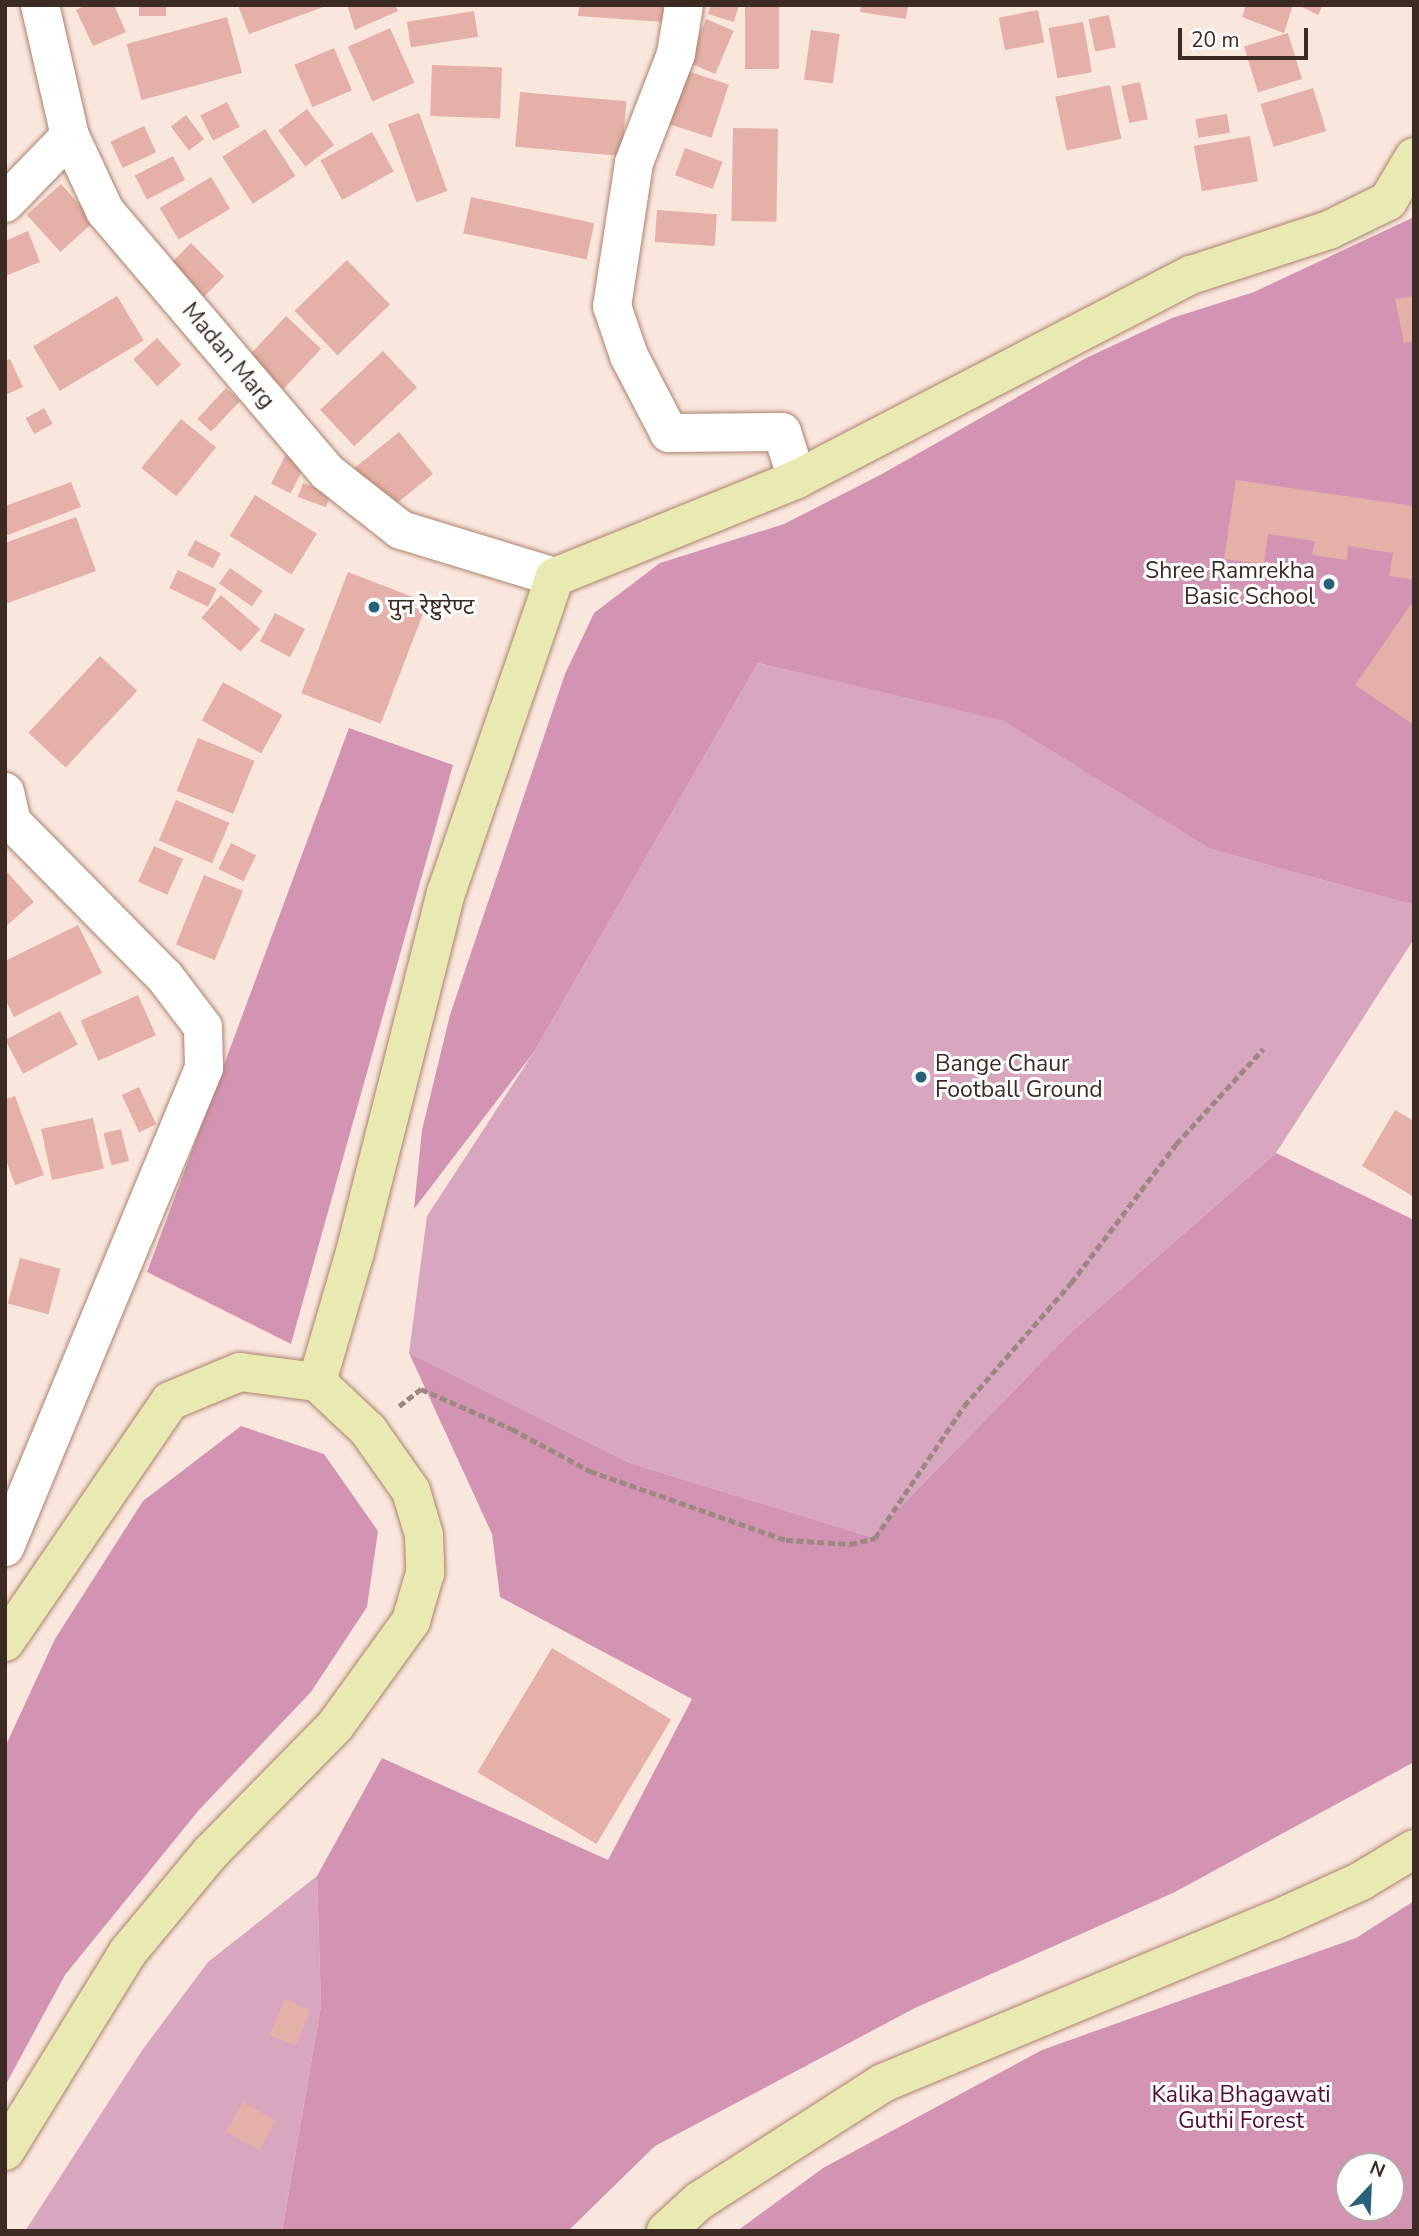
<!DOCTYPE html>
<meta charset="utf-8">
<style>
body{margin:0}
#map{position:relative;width:1419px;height:2236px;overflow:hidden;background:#f9e6dd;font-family:"Nunito Sans","Noto Sans Devanagari",sans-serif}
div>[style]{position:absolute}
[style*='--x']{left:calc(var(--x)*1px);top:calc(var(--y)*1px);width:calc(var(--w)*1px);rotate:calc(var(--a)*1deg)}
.green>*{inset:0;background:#d8a7bf}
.forest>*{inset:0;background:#d394b3}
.building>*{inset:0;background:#e4b0a8;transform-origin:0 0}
.path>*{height:4.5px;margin-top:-2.25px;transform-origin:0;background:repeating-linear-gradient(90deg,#9b8980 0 7px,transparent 0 10.5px)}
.roads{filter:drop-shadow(0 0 2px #ad826c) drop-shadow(0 0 2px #ad826c)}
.minor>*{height:38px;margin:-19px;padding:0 19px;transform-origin:19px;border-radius:19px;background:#fff}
.major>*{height:38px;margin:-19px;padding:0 19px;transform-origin:19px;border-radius:19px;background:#e9e9b2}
.dots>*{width:19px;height:19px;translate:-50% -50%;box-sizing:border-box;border:4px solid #fff;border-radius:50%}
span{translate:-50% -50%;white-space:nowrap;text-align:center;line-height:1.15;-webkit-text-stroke:6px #fff;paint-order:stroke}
.street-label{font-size:23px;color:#3c2b22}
.poi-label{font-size:23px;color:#3c2b22}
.right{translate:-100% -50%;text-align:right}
.left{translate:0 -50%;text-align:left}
.park-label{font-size:23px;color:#550b3a}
.frame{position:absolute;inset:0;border:7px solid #3c2b22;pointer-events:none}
.north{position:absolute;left:1335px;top:2152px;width:70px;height:70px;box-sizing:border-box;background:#fff;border:2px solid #b1aaa7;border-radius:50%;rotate:23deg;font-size:19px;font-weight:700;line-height:28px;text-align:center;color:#3c2b22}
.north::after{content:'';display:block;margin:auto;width:24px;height:32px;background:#27627a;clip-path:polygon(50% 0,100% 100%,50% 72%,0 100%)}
.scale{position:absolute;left:1178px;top:28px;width:130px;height:32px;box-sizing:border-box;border:4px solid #3c2b22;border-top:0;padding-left:9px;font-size:21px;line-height:24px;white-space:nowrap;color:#3c2b22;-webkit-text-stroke:5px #fff;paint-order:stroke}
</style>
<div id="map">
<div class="green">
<i style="clip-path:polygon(758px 663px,1005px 721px,1210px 849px,1414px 905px,1414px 939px,1276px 1153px,1068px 1335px,871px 1537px,630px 1463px,409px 1353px,427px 1216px,534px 1052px)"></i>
<i style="clip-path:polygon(317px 1876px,321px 2006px,282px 2231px,25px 2231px,143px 2049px,208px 1962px)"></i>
</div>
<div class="forest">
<i style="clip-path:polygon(1414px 217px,1414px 905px,1210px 849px,1004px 721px,758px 663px,534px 1052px,414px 1209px,422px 1130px,450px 1015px,565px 674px,594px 613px,660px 563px,784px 524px,882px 474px,1086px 358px,1172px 318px,1254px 292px)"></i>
<i style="clip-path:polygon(349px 728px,453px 765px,291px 1344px,147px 1272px)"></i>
<i style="clip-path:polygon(1276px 1153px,1414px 1220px,1414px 1762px,1175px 1892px,915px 2008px,655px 2146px,568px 2231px,282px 2231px,321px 2006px,317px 1876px,382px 1758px,608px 1860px,692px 1699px,500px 1597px,492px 1534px,409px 1353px,630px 1463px,871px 1537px,1068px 1335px)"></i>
<i style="clip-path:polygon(241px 1426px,324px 1454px,378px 1531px,367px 1607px,311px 1692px,199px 1810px,65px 1975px,5px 2086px,5px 1747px,55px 1639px,143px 1501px)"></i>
<i style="clip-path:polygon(evenodd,1414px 1901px,1414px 2231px,737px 2231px,823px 2168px,1042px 2050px,1356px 1938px,1414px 1901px,1391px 2166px,1391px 2208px,1349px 2208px,1349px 2166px,1391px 2166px)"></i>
</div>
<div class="building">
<i style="clip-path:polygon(86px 5px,114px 5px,126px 32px,93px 46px,76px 10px)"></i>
<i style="left:139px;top:5px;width:27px;height:11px"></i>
<i style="clip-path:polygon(238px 5px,326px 5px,326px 6px,249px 34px)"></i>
<i style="clip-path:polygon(347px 5px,395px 5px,398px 11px,355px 30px)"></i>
<i style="clip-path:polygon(579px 5px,664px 5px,663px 22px,578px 16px)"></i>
<i style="clip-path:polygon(711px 5px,739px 5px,734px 22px,708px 14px)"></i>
<i style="left:745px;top:5px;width:34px;height:64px"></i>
<i style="clip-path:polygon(861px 5px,908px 5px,906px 19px,860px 12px)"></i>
<i style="clip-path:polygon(1246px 5px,1293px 5px,1284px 33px,1242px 17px)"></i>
<i style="clip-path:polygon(1298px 5px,1323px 5px,1318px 15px)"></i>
<i style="left:1038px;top:10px;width:33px;height:40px;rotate:79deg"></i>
<i style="left:474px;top:11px;width:26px;height:68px;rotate:81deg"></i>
<i style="left:1109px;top:15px;width:33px;height:21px;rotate:78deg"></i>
<i style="left:227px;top:17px;width:58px;height:104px;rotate:75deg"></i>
<i style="left:706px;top:19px;width:30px;height:47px;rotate:23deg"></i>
<i style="left:1083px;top:22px;width:51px;height:35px;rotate:80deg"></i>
<i style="left:390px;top:28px;width:60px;height:46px;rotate:66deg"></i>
<i style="left:811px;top:30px;width:29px;height:50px;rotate:8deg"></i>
<i style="left:1288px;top:33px;width:48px;height:46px;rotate:73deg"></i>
<i style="left:334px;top:48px;width:46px;height:43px;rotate:67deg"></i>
<i style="left:432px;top:65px;width:70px;height:51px;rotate:2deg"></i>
<i style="left:687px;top:71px;width:44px;height:56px;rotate:18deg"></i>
<i style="left:1140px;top:82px;width:38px;height:19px;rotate:78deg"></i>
<i style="left:1110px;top:85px;width:55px;height:56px;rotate:78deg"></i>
<i style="left:1313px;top:88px;width:45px;height:55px;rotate:73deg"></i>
<i style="left:520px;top:92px;width:107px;height:55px;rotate:5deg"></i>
<i style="left:227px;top:102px;width:28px;height:30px;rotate:63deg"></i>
<i style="left:307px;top:109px;width:45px;height:36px;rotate:53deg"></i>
<i style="left:419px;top:113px;width:83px;height:33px;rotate:70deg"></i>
<i style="left:1227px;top:114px;width:19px;height:32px;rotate:81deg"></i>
<i style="left:186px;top:115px;width:30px;height:19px;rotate:53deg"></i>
<i style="left:144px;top:126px;width:29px;height:37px;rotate:65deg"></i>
<i style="left:733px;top:128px;width:45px;height:93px;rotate:1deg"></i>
<i style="left:265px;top:129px;width:56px;height:51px;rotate:57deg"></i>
<i style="left:372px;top:132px;width:45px;height:59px;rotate:61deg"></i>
<i style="left:1250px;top:136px;width:46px;height:57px;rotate:80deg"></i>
<i style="left:685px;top:148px;width:40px;height:29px;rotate:20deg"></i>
<i style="left:173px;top:156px;width:27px;height:43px;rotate:63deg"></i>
<i style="left:211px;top:177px;width:37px;height:60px;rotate:59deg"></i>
<i style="left:61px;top:184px;width:50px;height:46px;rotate:48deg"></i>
<i style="left:471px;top:197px;width:126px;height:37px;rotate:12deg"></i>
<i style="left:657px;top:210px;width:60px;height:32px;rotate:4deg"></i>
<i style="clip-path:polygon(28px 231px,40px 262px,5px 276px,5px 241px)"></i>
<i style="left:191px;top:243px;width:47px;height:43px;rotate:45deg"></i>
<i style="left:347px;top:260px;width:62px;height:73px;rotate:46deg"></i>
<i style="left:117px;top:296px;width:52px;height:98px;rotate:59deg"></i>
<i style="clip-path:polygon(1414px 296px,1414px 341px,1404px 343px,1395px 299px)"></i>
<i style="left:286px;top:316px;width:48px;height:55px;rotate:43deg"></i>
<i style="left:157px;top:338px;width:36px;height:32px;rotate:48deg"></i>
<i style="left:383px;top:351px;width:50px;height:86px;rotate:47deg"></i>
<i style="clip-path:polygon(10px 359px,23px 387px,5px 395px,5px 361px)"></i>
<i style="left:226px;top:388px;width:19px;height:42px;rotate:43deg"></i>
<i style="left:44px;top:408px;width:18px;height:21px;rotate:61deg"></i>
<i style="left:181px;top:419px;width:45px;height:63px;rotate:39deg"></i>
<i style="left:399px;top:432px;width:54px;height:58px;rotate:51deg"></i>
<i style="left:286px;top:454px;width:22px;height:33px;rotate:27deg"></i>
<i style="clip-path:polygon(1236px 480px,1414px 506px,1414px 580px,1389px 576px,1393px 553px,1348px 546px,1347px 560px,1312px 555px,1315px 541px,1268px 534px,1264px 564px,1224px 559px)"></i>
<i style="clip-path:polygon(71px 482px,81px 507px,5px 536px,5px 506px)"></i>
<i style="left:303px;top:483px;width:30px;height:15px;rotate:20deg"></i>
<i style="left:255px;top:495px;width:73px;height:48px;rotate:32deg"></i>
<i style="clip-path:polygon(76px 517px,96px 571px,5px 604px,5px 543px)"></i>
<i style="left:195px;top:540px;width:29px;height:17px;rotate:27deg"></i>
<i style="left:230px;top:568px;width:40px;height:19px;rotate:35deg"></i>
<i style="left:178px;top:570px;width:43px;height:20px;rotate:26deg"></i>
<i style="left:348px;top:572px;width:85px;height:130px;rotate:21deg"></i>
<i style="left:221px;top:595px;width:52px;height:30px;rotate:41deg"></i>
<i style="clip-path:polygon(1414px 600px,1414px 725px,1355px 685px)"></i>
<i style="left:275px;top:613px;width:34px;height:32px;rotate:28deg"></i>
<i style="left:100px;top:656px;width:51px;height:105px;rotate:43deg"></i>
<i style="left:223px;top:682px;width:68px;height:44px;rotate:29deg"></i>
<i style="left:198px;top:738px;width:61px;height:57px;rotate:22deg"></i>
<i style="left:176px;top:800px;width:58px;height:44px;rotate:23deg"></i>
<i style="left:231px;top:843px;width:28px;height:29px;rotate:26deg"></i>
<i style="left:154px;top:846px;width:32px;height:39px;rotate:24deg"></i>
<i style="clip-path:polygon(5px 870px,34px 902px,5px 927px)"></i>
<i style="left:204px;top:875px;width:42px;height:75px;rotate:22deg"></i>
<i style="clip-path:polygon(78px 925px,102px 973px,14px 1017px,5px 999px,5px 961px)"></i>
<i style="left:138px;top:995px;width:44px;height:63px;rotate:66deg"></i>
<i style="left:60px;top:1011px;width:38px;height:62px;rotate:62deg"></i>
<i style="left:139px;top:1087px;width:41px;height:19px;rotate:65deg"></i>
<i style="clip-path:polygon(15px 1096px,44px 1175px,15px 1185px,5px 1157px,5px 1099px)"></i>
<i style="clip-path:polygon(1395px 1110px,1414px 1121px,1414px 1197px,1362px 1166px)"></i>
<i style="left:93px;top:1118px;width:52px;height:53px;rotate:78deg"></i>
<i style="left:121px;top:1129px;width:33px;height:18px;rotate:76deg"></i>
<i style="left:20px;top:1258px;width:42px;height:47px;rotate:15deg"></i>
<i style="left:552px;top:1648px;width:139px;height:145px;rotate:31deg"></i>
<i style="left:285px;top:1999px;width:28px;height:39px;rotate:23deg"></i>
<i style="left:243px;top:2102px;width:38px;height:34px;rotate:30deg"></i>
</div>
<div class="path">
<i style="--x:399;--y:1406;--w:28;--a:-38"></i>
<i style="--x:421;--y:1389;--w:99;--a:23.7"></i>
<i style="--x:512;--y:1429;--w:89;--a:28.3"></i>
<i style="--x:590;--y:1471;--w:208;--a:19.4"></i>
<i style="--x:786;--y:1540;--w:64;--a:3.6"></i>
<i style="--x:850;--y:1544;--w:26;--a:-13"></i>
<i style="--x:875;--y:1538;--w:159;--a:-56"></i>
<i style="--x:964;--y:1406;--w:163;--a:-49"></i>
<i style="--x:1071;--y:1283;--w:174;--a:-52.9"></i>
<i style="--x:1176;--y:1144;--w:129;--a:-47.5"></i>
</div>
<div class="roads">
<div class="minor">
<i style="--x:40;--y:5;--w:134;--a:77.1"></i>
<i style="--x:70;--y:136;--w:83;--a:65"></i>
<i style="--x:105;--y:211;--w:343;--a:49.6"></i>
<i style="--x:327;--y:472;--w:94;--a:38.1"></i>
<i style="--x:401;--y:530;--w:161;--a:17"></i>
<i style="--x:684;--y:5;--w:50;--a:99.3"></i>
<i style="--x:676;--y:54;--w:117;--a:111.1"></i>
<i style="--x:634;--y:163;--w:145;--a:98.7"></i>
<i style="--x:612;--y:306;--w:53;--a:71.2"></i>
<i style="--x:629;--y:356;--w:87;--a:62.5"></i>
<i style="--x:669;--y:433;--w:113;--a:-0.5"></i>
<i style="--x:782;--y:432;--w:49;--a:72.3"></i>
<i style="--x:5;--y:203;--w:93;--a:-45.9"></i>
<i style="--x:5;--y:792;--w:31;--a:77"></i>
<i style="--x:12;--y:822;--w:218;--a:45.4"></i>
<i style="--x:165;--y:977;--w:63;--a:52.8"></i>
<i style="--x:203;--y:1027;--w:41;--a:88.6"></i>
<i style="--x:204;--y:1068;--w:519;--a:112.56"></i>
</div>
<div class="major">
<i style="--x:317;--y:1382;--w:135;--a:-73.7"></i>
<i style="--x:355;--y:1252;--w:370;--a:-75.8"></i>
<i style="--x:446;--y:893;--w:334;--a:-71"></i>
<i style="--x:555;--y:577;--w:261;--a:-22"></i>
<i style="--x:797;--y:479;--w:444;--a:-27.4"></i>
<i style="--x:1191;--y:275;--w:145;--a:-18.1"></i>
<i style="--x:1329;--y:230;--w:66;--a:-26.2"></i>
<i style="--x:1388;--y:201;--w:51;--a:-59.4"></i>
<i style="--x:5;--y:1642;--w:292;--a:-55.6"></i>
<i style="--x:170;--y:1401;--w:76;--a:-22.5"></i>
<i style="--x:240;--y:1372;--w:78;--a:7.4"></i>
<i style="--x:317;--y:1382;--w:70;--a:43.3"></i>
<i style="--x:368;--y:1430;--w:75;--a:54.8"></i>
<i style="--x:411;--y:1491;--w:46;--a:73.5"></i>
<i style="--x:424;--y:1535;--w:38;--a:88"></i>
<i style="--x:425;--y:1573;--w:50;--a:106.3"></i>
<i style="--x:411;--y:1621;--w:130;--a:125.9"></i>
<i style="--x:335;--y:1726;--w:177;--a:134.5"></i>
<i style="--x:211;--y:1852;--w:130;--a:129.7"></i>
<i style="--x:128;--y:1952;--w:234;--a:121.7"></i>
<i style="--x:666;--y:2231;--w:45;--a:-42.3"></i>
<i style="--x:699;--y:2201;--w:219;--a:-32.7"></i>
<i style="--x:883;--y:2083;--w:422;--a:-22.6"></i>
<i style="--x:1273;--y:1921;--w:97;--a:-24.4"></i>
<i style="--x:1361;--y:1881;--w:62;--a:-31.1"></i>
</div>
</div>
<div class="dots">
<i style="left:1329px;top:584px;background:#27627a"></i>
<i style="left:374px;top:607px;background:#27627a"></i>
<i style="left:921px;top:1077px;background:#27627a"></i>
</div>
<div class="street-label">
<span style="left:228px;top:356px;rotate:50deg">Madan Marg</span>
</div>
<div class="poi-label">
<span class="right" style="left:1315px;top:584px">Shree Ramrekha<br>Basic School</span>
<span class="left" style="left:388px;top:607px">पुन रेष्टुरेण्ट</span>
<span class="left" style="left:935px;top:1077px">Bange Chaur<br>Football Ground</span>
</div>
<div class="park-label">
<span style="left:1241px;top:2108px">Kalika Bhagawati<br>Guthi Forest</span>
</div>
<div class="frame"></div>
<div class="north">N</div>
<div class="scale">20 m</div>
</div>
